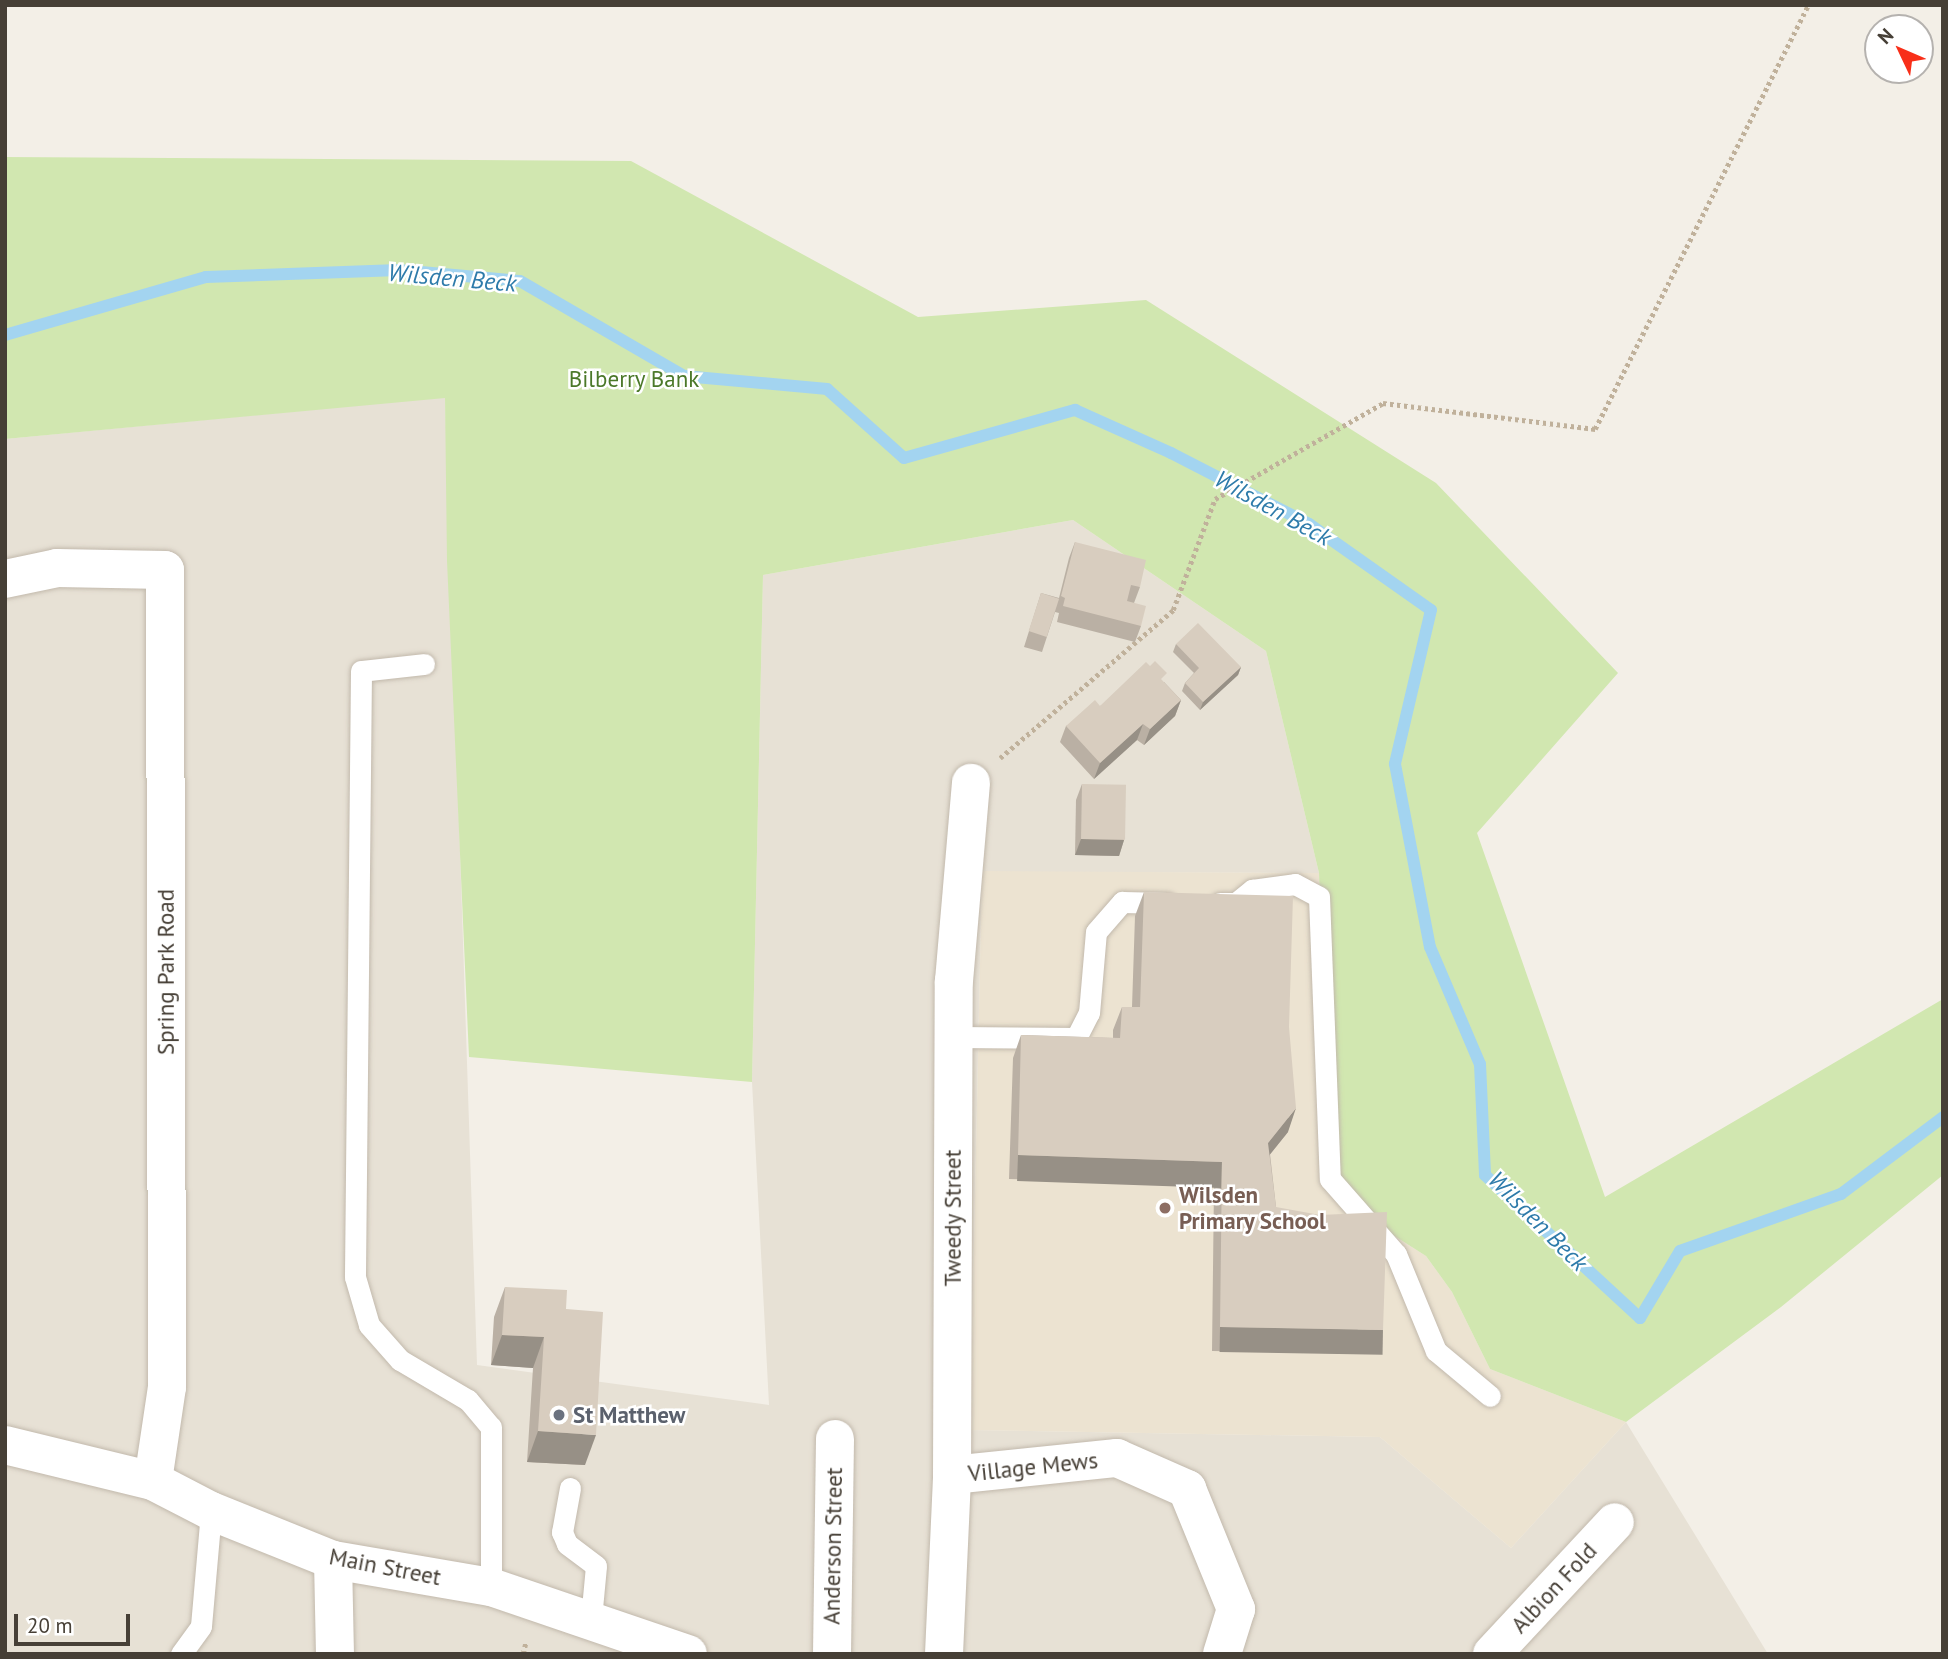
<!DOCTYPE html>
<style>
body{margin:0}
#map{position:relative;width:1948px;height:1659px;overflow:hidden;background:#f3efe7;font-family:"PT Sans",sans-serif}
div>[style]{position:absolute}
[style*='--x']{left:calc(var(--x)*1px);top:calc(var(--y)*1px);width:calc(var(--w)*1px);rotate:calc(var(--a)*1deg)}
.residential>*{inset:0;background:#e7e1d5}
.education>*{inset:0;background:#ece3d1}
.green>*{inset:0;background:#d1e7b0}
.stream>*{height:12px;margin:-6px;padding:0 6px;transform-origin:6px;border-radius:6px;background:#a3d4f0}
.path>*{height:4.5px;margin-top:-2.25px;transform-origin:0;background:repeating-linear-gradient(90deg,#c0b19b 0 3.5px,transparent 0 7px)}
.roads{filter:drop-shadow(0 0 2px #c2b9ac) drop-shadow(0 0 2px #c2b9ac)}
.service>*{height:21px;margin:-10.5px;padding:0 10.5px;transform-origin:10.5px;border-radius:10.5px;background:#fff}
.minor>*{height:38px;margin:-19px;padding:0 19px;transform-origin:19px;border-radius:19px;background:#fff}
.tertiary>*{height:38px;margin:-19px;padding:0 19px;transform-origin:19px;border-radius:19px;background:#fff}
.wall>*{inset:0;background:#bab0a4}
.shaded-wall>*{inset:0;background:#979086;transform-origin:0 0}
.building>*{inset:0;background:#d8cdbf;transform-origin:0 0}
.dots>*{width:19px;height:19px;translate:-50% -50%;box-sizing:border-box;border:4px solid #fff;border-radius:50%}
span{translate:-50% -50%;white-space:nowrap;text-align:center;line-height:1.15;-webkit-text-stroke:5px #fff;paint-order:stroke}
.park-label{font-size:23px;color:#4b7829}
.street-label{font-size:23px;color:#463f36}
.education-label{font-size:23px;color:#785e54;font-weight:700}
.left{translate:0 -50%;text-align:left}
.worship-label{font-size:23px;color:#5b616d;font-weight:700}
.water-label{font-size:24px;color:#2e7baa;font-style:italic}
.frame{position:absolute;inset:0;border:7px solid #463f36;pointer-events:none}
.north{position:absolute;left:1864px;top:14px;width:70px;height:70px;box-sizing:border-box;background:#fff;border:2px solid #b5b2af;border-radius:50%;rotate:314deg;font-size:19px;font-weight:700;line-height:28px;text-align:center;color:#463f36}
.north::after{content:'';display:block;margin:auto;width:24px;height:32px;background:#f82f19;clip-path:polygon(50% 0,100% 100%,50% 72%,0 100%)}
.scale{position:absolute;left:14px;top:1614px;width:116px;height:32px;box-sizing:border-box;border:4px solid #463f36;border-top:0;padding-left:9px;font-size:21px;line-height:24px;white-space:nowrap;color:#463f36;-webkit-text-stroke:5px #fff;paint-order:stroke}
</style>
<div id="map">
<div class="residential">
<i style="clip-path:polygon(445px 397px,477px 1365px,769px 1405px,752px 1082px,763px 575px,1073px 520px,1266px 651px,1319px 873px,982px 872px,970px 1430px,1380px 1437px,1511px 1548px,1626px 1422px,1768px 1654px,5px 1654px,5px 439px)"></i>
</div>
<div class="education">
<i style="clip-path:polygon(982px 871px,1319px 873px,1328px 1179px,1363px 1216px,1426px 1256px,1452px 1292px,1490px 1369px,1626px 1422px,1511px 1548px,1380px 1437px,970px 1430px)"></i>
</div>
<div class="green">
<i style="clip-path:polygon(5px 157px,631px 161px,918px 317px,1146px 300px,1436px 483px,1618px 673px,1477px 833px,1605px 1197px,1943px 999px,1943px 1175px,1781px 1307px,1626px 1422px,1490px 1369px,1452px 1292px,1426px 1256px,1363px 1216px,1328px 1179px,1319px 873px,1266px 651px,1073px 520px,763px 575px,752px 1082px,469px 1057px,447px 561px,445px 398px,5px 439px)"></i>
</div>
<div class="stream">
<i style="--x:5;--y:335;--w:209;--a:-16.1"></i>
<i style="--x:206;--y:277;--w:193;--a:-2.1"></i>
<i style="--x:399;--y:270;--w:121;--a:5.2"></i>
<i style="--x:520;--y:281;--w:190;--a:30.1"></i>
<i style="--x:684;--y:376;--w:144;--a:5.2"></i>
<i style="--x:827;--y:389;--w:103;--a:41.9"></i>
<i style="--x:904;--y:458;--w:178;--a:-15.7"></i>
<i style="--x:1075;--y:410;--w:105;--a:24.1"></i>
<i style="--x:1171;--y:453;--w:155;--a:27.2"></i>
<i style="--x:1309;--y:524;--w:149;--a:35.2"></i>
<i style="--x:1431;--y:610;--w:158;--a:103.2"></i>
<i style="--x:1395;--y:764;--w:186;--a:79.2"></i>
<i style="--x:1430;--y:947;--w:127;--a:66.9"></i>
<i style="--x:1480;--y:1064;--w:111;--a:87.4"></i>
<i style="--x:1485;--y:1175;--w:211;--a:42.7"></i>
<i style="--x:1640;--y:1318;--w:78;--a:-59.2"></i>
<i style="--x:1680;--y:1251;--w:171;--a:-19.5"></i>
<i style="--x:1841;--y:1194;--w:128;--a:-37"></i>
</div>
<div class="path">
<i style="--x:1000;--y:758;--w:228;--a:-40.5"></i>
<i style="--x:1173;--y:610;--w:119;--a:-69.3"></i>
<i style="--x:1215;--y:499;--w:193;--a:-29.7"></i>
<i style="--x:1383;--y:403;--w:214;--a:7"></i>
<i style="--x:1595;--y:429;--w:474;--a:-63.3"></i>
<i style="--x:523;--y:1654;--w:13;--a:-77"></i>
</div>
<div class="roads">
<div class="service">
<i style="--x:424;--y:664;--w:63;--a:173.7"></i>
<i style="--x:361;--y:671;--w:606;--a:90.57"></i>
<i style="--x:355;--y:1277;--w:50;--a:73.7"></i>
<i style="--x:369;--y:1325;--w:47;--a:48.5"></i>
<i style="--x:400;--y:1360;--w:79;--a:30.5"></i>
<i style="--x:468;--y:1400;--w:35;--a:50"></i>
<i style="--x:491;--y:1427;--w:160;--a:90"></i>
<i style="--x:1220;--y:903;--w:16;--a:0"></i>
<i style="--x:1236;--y:903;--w:21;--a:-39"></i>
<i style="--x:1252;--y:890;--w:43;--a:-7.9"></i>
<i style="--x:1295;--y:884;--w:27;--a:28"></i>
<i style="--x:1319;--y:897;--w:282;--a:87.8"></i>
<i style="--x:1330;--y:1179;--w:100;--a:48.7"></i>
<i style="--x:1396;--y:1254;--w:105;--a:67.6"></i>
<i style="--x:1436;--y:1351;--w:70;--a:39.8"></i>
<i style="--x:954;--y:1037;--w:122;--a:0.5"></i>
<i style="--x:1076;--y:1038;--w:28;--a:-63"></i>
<i style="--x:1089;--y:1013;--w:81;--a:-85.1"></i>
<i style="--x:1096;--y:932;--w:40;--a:-49"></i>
<i style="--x:1122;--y:902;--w:45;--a:1.3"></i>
<i style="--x:570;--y:1488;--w:45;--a:100.3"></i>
<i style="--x:562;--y:1532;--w:13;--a:67"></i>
<i style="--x:567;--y:1544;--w:36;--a:37"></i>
<i style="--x:596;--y:1566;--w:53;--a:95.4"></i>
<i style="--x:181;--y:1654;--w:34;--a:-54"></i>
<i style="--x:201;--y:1626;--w:115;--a:-85"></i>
</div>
<div class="minor">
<i style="--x:5;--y:579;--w:53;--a:-11.9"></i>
<i style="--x:57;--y:568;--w:108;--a:1.1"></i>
<i style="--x:165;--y:570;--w:817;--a:89.86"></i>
<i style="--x:167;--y:1387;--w:95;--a:98.5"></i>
<i style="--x:952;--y:1475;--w:166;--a:-5.9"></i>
<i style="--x:1117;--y:1458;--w:77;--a:23.9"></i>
<i style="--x:1187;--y:1489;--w:130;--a:67.8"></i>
<i style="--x:1236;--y:1609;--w:47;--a:107.3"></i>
<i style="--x:333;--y:1560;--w:94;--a:88.8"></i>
<i style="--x:832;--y:1654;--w:215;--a:-89.2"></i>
<i style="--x:944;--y:1654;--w:179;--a:-87.4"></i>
<i style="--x:952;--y:1475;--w:494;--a:-89.8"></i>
<i style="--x:954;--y:981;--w:199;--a:-85.1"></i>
<i style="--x:1492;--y:1654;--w:180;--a:-47"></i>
</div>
<div class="tertiary">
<i style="--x:5;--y:1445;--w:152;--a:13.7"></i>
<i style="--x:153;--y:1481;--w:65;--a:27.3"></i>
<i style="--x:211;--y:1511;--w:131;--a:21.9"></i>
<i style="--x:333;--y:1560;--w:160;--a:9.7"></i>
<i style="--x:491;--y:1587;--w:208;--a:18.8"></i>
</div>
</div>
<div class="wall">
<i style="clip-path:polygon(1075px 542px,1140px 587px,1134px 603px,1141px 626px,1135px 642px,1057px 622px,1059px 613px,1055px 612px,1042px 652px,1024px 647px,1041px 593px,1059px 598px,1069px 558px)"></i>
<i style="clip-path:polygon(1176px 644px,1241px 667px,1238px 675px,1200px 710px,1182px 691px,1185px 683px,1194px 673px,1173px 652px)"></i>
<i style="clip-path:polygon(1164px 682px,1181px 700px,1175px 716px,1144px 745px,1137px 740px,1094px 779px,1060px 742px,1066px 726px,1100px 706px)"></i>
<i style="clip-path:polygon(1082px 784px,1124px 840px,1119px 856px,1075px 855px,1076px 800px)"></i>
<i style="clip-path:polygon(1144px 892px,1289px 1027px,1288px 1132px,1270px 1154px,1276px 1207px,1374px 1354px,1212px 1351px,1214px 1185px,1009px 1179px,1013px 1058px,1021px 1035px,1113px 1038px,1113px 1030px,1122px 1007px,1132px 1007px,1135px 916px)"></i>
<i style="clip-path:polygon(505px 1287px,566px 1309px,585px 1465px,527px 1462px,533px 1368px,491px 1365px,494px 1317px)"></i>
</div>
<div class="shaded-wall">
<i style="clip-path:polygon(1241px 667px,1238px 675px,1200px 710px,1203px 702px)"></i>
<i style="clip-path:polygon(1181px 700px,1175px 716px,1144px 745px,1150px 729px)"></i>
<i style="clip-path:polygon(1143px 724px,1137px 740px,1094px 779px,1100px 763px)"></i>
<i style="clip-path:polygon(1081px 839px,1124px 840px,1119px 856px,1075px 855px)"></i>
<i style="clip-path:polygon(1296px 1108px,1288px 1132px,1260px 1167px,1268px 1143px)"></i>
<i style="left:1018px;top:1155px;width:204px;height:26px;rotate:2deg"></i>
<i style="left:1220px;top:1327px;width:163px;height:25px;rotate:1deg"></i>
<i style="clip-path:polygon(502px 1335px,544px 1337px,533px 1368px,491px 1365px)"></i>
<i style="clip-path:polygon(538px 1431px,596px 1435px,585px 1465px,527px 1462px)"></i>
</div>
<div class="building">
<i style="clip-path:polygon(1075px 542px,1146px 560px,1140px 587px,1131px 585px,1127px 601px,1146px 606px,1141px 626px,1063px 606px,1065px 598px,1061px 596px)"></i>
<i style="left:1041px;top:593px;width:19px;height:40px;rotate:18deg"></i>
<i style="clip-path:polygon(1198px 623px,1241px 667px,1203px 702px,1185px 683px,1199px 668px,1176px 644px)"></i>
<i style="clip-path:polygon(1155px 661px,1167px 673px,1161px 679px,1181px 700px,1150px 729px,1143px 724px,1100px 763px,1066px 726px,1095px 700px,1100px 706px,1146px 662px,1150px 666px)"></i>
<i style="left:1082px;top:784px;width:44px;height:55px;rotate:1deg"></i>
<i style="clip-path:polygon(1144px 892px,1293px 896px,1289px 1027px,1296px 1108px,1268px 1143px,1276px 1207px,1320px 1215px,1387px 1212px,1383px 1330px,1220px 1327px,1222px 1162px,1018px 1155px,1021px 1035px,1120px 1038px,1122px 1007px,1140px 1007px)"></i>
<i style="clip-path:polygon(505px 1287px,567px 1290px,566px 1309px,603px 1312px,596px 1435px,538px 1431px,544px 1337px,502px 1335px)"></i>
</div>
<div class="dots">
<i style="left:1165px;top:1208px;background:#8d6e63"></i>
<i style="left:559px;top:1415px;background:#6b7280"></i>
</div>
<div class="park-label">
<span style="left:634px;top:379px">Bilberry Bank</span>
</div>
<div class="street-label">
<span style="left:166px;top:972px;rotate:-90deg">Spring Park Road</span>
<span style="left:953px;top:1218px;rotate:-90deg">Tweedy Street</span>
<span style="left:1033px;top:1467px;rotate:-6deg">Village Mews</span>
<span style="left:833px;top:1546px;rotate:-89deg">Anderson Street</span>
<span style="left:385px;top:1567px;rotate:11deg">Main Street</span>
<span style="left:1554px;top:1588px;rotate:-47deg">Albion Fold</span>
</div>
<div class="education-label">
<span class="left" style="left:1179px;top:1208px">Wilsden<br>Primary School</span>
</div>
<div class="worship-label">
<span class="left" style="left:573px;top:1415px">St Matthew</span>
</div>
<div class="water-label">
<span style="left:452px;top:278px;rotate:5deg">Wilsden Beck</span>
<span style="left:1273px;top:508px;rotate:29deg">Wilsden Beck</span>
<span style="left:1538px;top:1221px;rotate:45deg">Wilsden Beck</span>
</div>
<div class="frame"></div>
<div class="north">N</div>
<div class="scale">20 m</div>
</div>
